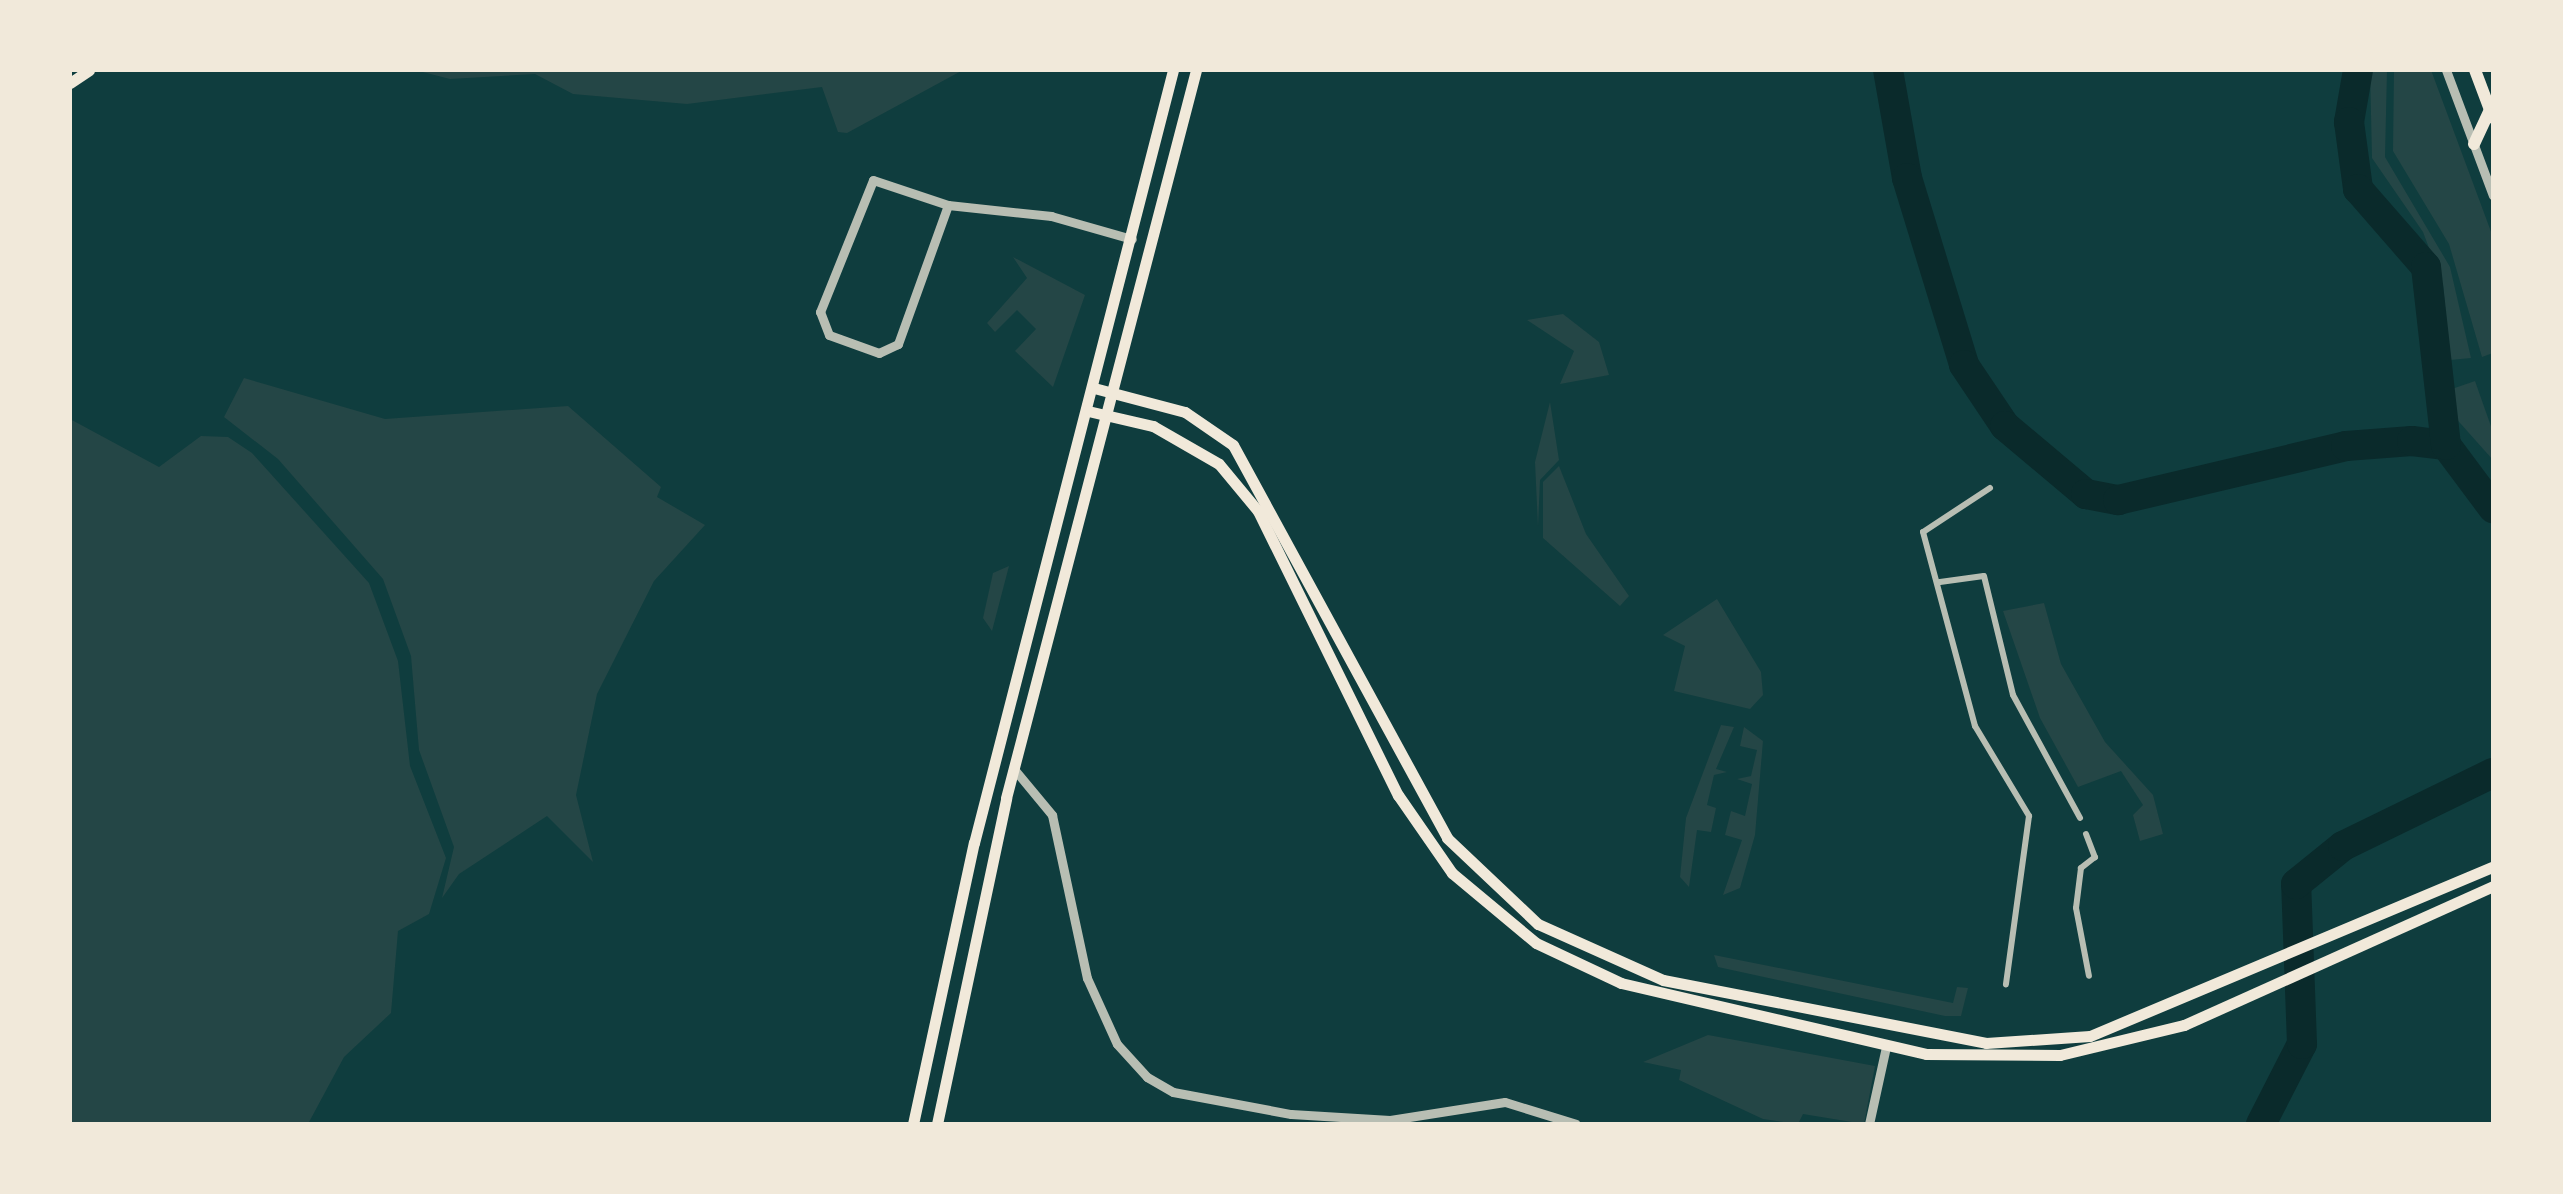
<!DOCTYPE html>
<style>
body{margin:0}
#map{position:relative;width:2563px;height:1194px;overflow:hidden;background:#0f3d3e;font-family:"Source Sans 3",sans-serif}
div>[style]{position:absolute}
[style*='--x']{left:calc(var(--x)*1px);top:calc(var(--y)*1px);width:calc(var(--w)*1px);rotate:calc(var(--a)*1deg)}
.green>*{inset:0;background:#244646}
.river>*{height:30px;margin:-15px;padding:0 15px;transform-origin:15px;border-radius:15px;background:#0a2a2b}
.pedestrian>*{height:6px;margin:-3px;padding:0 3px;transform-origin:3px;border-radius:3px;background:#b8beb3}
.minor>*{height:9px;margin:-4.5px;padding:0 4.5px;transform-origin:4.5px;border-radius:4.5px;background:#b8beb3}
.secondary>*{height:11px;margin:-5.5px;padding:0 5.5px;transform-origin:5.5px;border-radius:5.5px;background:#f1e9da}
.primary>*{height:12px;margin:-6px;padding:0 6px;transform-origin:6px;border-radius:6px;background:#f1e9da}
span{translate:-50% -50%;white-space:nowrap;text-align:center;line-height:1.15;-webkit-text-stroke:8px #f1e9da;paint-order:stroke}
.frame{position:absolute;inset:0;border:72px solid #f1e9da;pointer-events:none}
</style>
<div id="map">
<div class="green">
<i style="clip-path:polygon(415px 70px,963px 70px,847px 133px,838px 132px,822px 87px,687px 104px,573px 94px,535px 74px,450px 79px)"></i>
<i style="clip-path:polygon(2370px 70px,2387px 70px,2385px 157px,2450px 267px,2471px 358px,2450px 360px,2443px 285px,2423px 232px,2372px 158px)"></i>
<i style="clip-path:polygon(2394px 70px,2431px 70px,2493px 237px,2493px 353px,2482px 357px,2449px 244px,2393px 151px)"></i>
<i style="clip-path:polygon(1013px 257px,1085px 295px,1053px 387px,1015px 351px,1036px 329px,1017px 310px,995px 332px,987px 323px,1027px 278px)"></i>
<i style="clip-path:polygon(1563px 314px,1599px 342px,1609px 375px,1560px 384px,1574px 351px,1527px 320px)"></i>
<i style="clip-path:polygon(244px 378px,385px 419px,568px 406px,661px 487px,657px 497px,705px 525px,654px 581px,597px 694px,576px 795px,593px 862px,547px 816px,459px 874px,442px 898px,454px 847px,419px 750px,411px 656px,383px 579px,278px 459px,224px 417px)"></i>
<i style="clip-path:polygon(2475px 381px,2493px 432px,2493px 460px,2452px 414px,2449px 390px)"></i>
<i style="clip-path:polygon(1550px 402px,1559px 460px,1540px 480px,1538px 527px,1535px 462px)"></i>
<i style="clip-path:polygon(70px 419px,159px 467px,201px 436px,228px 437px,252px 453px,369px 583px,398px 661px,410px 766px,446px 858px,429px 914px,398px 931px,391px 1013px,344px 1057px,308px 1124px,70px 1124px)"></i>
<i style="clip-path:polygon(1559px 466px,1586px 534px,1629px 596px,1620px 606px,1543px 538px,1543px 482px)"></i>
<i style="clip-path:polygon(1009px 566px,992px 631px,983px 618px,993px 573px)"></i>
<i style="clip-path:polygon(1717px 599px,1761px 672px,1763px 695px,1750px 709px,1674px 691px,1685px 646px,1663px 635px)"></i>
<i style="clip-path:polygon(2044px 603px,2061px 664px,2105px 742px,2153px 795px,2163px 834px,2140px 841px,2133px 815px,2143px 805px,2121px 771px,2078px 787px,2040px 718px,2003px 611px)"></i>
<i style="clip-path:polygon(1721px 725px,1734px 727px,1716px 769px,1727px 772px,1714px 775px,1707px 805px,1716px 808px,1711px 832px,1697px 830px,1689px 887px,1680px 877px,1686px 818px)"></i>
<i style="clip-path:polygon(1744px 727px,1763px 741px,1755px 835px,1740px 888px,1723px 895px,1742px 840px,1725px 835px,1731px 811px,1745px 816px,1752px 784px,1737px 779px,1751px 776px,1757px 750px,1740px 746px)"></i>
<i style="clip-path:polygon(1714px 955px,1953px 1003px,1957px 987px,1968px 988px,1961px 1016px,1945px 1016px,1718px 967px)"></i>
<i style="clip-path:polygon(1708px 1035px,1875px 1066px,1864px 1124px,1803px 1114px,1798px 1124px,1763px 1119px,1679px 1080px,1681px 1070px,1643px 1062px)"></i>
</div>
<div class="river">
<i style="--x:1888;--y:70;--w:110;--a:80"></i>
<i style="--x:1907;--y:178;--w:195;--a:73"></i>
<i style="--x:1964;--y:365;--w:73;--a:56.1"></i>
<i style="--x:2005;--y:426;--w:106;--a:40"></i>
<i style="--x:2086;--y:494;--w:33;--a:11"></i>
<i style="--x:2118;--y:500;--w:234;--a:-13.3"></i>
<i style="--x:2346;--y:446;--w:66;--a:-4.3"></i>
<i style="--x:2412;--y:441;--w:34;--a:7"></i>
<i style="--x:2446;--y:445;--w:79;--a:53.3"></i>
<i style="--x:2358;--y:70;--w:53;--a:99.8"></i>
<i style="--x:2349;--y:122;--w:68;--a:82.3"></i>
<i style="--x:2358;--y:189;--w:103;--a:48.9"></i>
<i style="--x:2426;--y:267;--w:179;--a:83.6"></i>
<i style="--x:2261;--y:1124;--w:90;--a:-62.9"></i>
<i style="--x:2302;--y:1044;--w:160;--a:-92.1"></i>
<i style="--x:2296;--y:884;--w:60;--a:-39"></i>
<i style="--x:2343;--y:846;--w:167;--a:-26"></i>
</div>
<div class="pedestrian">
<i style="--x:1990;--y:488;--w:80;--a:146.7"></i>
<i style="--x:1923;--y:532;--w:201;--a:75"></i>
<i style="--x:1975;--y:726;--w:105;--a:59"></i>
<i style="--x:2029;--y:816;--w:170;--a:97.8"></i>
<i style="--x:1940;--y:582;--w:44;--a:-7.8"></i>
<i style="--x:1984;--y:576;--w:122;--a:76.3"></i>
<i style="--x:2013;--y:695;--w:140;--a:61.4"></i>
<i style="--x:2086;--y:834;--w:25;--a:69"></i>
<i style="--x:2095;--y:857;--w:18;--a:142"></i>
<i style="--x:2081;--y:868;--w:40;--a:97.1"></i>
<i style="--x:2076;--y:908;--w:69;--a:79.2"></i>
</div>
<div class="minor">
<i style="--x:2446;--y:70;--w:134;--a:69.5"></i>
<i style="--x:948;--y:205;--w:148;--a:109.8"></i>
<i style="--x:898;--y:344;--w:21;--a:155"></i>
<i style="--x:879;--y:353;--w:53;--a:-160.2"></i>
<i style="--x:829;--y:335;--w:25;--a:-111"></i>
<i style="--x:820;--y:312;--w:142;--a:-68.1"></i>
<i style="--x:873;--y:180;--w:79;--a:18.4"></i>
<i style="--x:948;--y:205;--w:104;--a:6.1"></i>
<i style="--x:1051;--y:216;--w:84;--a:15.9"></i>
<i style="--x:1014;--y:769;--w:60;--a:50.4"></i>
<i style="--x:1052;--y:815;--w:167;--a:77.9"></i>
<i style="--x:1087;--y:978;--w:72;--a:65.6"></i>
<i style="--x:1117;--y:1044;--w:45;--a:47.7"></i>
<i style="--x:1147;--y:1077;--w:30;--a:30"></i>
<i style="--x:1173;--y:1092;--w:120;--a:10.6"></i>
<i style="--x:1291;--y:1114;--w:99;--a:3.5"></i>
<i style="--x:1390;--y:1120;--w:116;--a:-8.9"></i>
<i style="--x:1505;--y:1102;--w:74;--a:17.2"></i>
<i style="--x:1869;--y:1124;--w:79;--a:-77.6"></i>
</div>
<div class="secondary">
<i style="--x:70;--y:83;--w:23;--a:-34"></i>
<i style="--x:1094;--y:388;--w:94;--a:14.8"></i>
<i style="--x:1185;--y:412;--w:58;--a:34.5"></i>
<i style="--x:1233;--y:445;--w:447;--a:61.4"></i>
<i style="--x:1447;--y:838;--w:125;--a:43.4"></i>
<i style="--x:1538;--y:924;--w:137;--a:24.1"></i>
<i style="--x:1663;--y:980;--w:329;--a:11"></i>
<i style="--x:1986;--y:1043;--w:104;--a:-3.9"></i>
<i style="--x:2090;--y:1036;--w:437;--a:-22.8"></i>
<i style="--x:1088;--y:411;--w:67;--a:13"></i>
<i style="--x:1153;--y:426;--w:76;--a:29.9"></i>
<i style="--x:1219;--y:464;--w:61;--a:50.3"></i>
<i style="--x:1258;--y:511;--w:317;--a:63.8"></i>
<i style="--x:1398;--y:795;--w:95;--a:55.3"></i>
<i style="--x:1452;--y:873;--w:109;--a:39.8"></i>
<i style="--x:1536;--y:943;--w:94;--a:25.2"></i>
<i style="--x:1621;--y:983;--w:313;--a:13.1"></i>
<i style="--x:1926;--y:1054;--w:134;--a:0.4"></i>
<i style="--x:2060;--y:1055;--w:128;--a:-13.6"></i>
<i style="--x:2184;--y:1025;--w:339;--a:-24.2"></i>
<i style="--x:913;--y:1124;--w:288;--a:-77.8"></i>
<i style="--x:974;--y:843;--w:798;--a:-75.56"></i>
<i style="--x:937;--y:1124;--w:333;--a:-78"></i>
<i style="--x:1006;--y:798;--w:752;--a:-75.37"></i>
</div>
<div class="primary">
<i style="--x:2475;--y:70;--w:51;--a:69.4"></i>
<i style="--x:2474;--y:144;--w:38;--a:-65"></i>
</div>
<div class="frame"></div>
</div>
